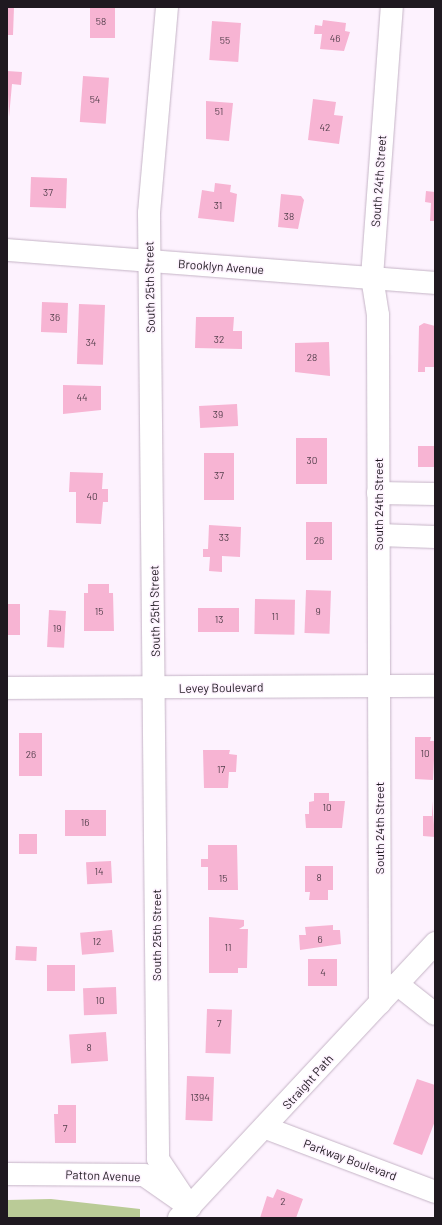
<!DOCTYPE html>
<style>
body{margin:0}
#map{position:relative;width:442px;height:1225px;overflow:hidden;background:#fdf2fe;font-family:Barlow,sans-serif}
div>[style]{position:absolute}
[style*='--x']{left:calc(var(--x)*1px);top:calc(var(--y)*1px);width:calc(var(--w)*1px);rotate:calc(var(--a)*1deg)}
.green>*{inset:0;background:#bacb97}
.building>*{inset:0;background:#f7b4d3;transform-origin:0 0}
.roads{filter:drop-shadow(0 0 1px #c5b4c6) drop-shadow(0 0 1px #c5b4c6)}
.minor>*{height:22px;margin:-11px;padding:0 11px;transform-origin:11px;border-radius:11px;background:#fff}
.major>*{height:22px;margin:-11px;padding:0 11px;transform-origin:11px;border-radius:11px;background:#fff}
span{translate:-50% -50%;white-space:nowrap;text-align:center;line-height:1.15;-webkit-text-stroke:3px #fdf2fe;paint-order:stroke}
.number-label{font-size:10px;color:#55404d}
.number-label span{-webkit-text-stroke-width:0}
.street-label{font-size:12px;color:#1f1920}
.frame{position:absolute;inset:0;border:8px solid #1f1920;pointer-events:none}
</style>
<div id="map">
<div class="green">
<i style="clip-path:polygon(51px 1199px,140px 1209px,140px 1218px,7px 1218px,7px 1200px)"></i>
</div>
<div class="building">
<i style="clip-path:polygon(7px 7px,14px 7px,13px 35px,7px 35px)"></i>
<i style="left:90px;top:7px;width:25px;height:31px"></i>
<i style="clip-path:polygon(323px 20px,346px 23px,345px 31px,350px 32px,344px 51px,320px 49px,322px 34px,314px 34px,315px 25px,322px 26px)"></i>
<i style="left:212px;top:21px;width:29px;height:39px;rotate:4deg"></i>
<i style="clip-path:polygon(7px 71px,22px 72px,21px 85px,12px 84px,9px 117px)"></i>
<i style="left:83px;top:76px;width:26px;height:46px;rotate:4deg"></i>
<i style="clip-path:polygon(313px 99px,336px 102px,334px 115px,343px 116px,339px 144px,308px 140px)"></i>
<i style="clip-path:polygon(206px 101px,233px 103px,229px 141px,206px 139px)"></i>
<i style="left:31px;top:177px;width:36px;height:30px;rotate:2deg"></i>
<i style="clip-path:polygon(215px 183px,231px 185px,230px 192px,237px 194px,234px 222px,198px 218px,202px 190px,214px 192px)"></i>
<i style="clip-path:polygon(426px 191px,435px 192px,435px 221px,430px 221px,431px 203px,425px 202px)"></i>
<i style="clip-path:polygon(281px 194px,301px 196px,304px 200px,298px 229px,278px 227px)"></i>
<i style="left:42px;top:302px;width:26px;height:30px;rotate:2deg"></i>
<i style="left:79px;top:304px;width:26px;height:60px;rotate:2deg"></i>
<i style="clip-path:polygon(196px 317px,234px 317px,233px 331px,242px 331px,242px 349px,195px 348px)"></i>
<i style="clip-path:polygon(424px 323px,435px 326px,435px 367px,425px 367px,425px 372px,418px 372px,419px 326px)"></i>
<i style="clip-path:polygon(329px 342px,330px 376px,295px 372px,295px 343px)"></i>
<i style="clip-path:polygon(63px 385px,101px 386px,101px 410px,63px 414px)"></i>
<i style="left:237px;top:404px;width:22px;height:38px;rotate:87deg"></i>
<i style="left:296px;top:438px;width:31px;height:46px"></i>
<i style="left:435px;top:446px;width:21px;height:17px;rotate:90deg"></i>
<i style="left:204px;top:453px;width:30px;height:47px"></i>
<i style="clip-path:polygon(70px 472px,103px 473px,102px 489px,108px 489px,108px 502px,103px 502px,101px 524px,76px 523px,76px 492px,69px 492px)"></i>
<i style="left:306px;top:522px;width:26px;height:38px"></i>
<i style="clip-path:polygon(209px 525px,241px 527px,240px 557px,222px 556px,222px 572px,209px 571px,210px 557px,203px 557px,203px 549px,208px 549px)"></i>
<i style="clip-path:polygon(88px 584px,109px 584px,109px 593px,113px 593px,114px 631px,84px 631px,84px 593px,88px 593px)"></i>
<i style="left:306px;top:590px;width:25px;height:43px;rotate:2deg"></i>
<i style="left:255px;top:599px;width:40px;height:35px;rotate:1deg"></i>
<i style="left:7px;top:604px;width:13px;height:31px"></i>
<i style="left:198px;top:608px;width:41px;height:24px"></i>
<i style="left:49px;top:610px;width:17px;height:37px;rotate:3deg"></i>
<i style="left:19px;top:733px;width:23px;height:43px"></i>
<i style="clip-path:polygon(415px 737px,431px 737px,430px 741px,435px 741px,433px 780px,415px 779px)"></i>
<i style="clip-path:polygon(203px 750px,230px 750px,229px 754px,237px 755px,236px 772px,229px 772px,228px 788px,204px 788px)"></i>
<i style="clip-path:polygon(314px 793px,329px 793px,329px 801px,345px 801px,342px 828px,306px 828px,305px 814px,309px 814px,309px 802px,314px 801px)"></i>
<i style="clip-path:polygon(432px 801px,435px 837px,423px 836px,423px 816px,432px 816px)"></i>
<i style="left:65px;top:810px;width:41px;height:26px"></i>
<i style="left:19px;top:834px;width:18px;height:20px"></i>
<i style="clip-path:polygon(208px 845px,237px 845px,238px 890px,208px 890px,208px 867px,201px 867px,201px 859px,208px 859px)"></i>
<i style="left:111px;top:861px;width:22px;height:25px;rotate:87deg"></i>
<i style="clip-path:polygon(305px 866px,333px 866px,333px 890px,328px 890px,328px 900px,309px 900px,310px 892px,305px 892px)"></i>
<i style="clip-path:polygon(209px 917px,244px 920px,244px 926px,239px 929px,248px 929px,247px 968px,238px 968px,238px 973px,209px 973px)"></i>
<i style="clip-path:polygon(333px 925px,333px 930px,340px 930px,341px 944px,300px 950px,299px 935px,306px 935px,305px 927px)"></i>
<i style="left:112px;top:930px;width:22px;height:32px;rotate:85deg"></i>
<i style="left:16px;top:946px;width:21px;height:14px;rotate:3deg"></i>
<i style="left:308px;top:959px;width:29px;height:27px"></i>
<i style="left:47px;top:965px;width:28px;height:26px"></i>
<i style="left:116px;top:987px;width:27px;height:33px;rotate:88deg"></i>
<i style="left:207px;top:1009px;width:25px;height:44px;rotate:2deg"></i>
<i style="left:106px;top:1032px;width:29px;height:37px;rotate:86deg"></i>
<i style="left:187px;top:1076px;width:27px;height:44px;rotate:2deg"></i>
<i style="clip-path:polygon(417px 1079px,435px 1085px,435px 1121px,422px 1155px,393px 1144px)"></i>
<i style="clip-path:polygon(58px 1105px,76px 1105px,76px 1143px,55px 1143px,54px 1114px,58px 1114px)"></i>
<i style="clip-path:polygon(277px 1189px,303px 1199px,296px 1218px,260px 1218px,267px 1196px,273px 1198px)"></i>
</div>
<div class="roads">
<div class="minor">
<i style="--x:167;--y:7;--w:207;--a:95"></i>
<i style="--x:149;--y:213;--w:946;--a:89.45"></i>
<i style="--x:158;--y:1159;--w:58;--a:56.3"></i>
<i style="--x:7;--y:250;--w:429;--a:4.4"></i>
<i style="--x:378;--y:493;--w:57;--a:1"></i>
<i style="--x:379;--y:535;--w:56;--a:2"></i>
<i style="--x:7;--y:688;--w:428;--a:-0.3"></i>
<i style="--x:397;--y:984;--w:48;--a:38.3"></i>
<i style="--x:380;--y:1003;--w:688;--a:-90.17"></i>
<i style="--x:378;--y:315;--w:38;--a:-99"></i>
<i style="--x:372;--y:277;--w:271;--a:-85.8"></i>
<i style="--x:266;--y:1128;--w:181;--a:20.7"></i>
<i style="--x:7;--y:1174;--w:137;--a:0.4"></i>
<i style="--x:144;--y:1175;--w:45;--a:35.1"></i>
</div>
<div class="major">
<i style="--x:179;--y:1218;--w:376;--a:-47"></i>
</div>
</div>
<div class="number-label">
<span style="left:101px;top:22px">58</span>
<span style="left:335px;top:39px">46</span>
<span style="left:225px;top:41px">55</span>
<span style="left:95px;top:100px">54</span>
<span style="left:219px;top:112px">51</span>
<span style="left:325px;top:128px">42</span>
<span style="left:48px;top:193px">37</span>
<span style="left:218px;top:206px">31</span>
<span style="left:289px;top:217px">38</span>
<span style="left:55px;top:318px">36</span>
<span style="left:219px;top:340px">32</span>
<span style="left:91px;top:343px">34</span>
<span style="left:312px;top:358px">28</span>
<span style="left:82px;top:398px">44</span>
<span style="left:218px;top:415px">39</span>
<span style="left:312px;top:461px">30</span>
<span style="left:219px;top:476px">37</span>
<span style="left:92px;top:497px">40</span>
<span style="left:224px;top:538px">33</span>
<span style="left:319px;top:541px">26</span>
<span style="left:99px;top:612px">15</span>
<span style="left:318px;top:612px">9</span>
<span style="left:275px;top:617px">11</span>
<span style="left:219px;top:620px">13</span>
<span style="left:57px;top:629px">19</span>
<span style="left:425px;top:754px">10</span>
<span style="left:31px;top:755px">26</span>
<span style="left:221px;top:770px">17</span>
<span style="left:327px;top:808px">10</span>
<span style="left:85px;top:823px">16</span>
<span style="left:99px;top:872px">14</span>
<span style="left:319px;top:878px">8</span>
<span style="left:223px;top:879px">15</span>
<span style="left:320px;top:940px">6</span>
<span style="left:97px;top:942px">12</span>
<span style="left:228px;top:948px">11</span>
<span style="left:323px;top:973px">4</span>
<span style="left:100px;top:1001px">10</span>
<span style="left:219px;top:1024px">7</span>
<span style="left:89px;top:1048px">8</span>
<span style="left:200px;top:1098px">1394</span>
<span style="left:65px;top:1129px">7</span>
<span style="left:283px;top:1202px">2</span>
</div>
<div class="street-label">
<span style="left:379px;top:181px;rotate:-86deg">South 24th Street</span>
<span style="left:221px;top:267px;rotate:4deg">Brooklyn Avenue</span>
<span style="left:150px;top:287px;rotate:-91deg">South 25th Street</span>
<span style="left:379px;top:504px;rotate:-90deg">South 24th Street</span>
<span style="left:155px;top:611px;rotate:-91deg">South 25th Street</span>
<span style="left:221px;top:688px;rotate:-1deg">Levey Boulevard</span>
<span style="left:380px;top:828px;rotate:-90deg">South 24th Street</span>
<span style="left:157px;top:935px;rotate:-90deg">South 25th Street</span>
<span style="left:308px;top:1082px;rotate:-48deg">Straight Path</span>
<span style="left:350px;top:1160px;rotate:20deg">Parkway Boulevard</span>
<span style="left:103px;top:1176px;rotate:2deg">Patton Avenue</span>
</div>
<div class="frame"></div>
</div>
